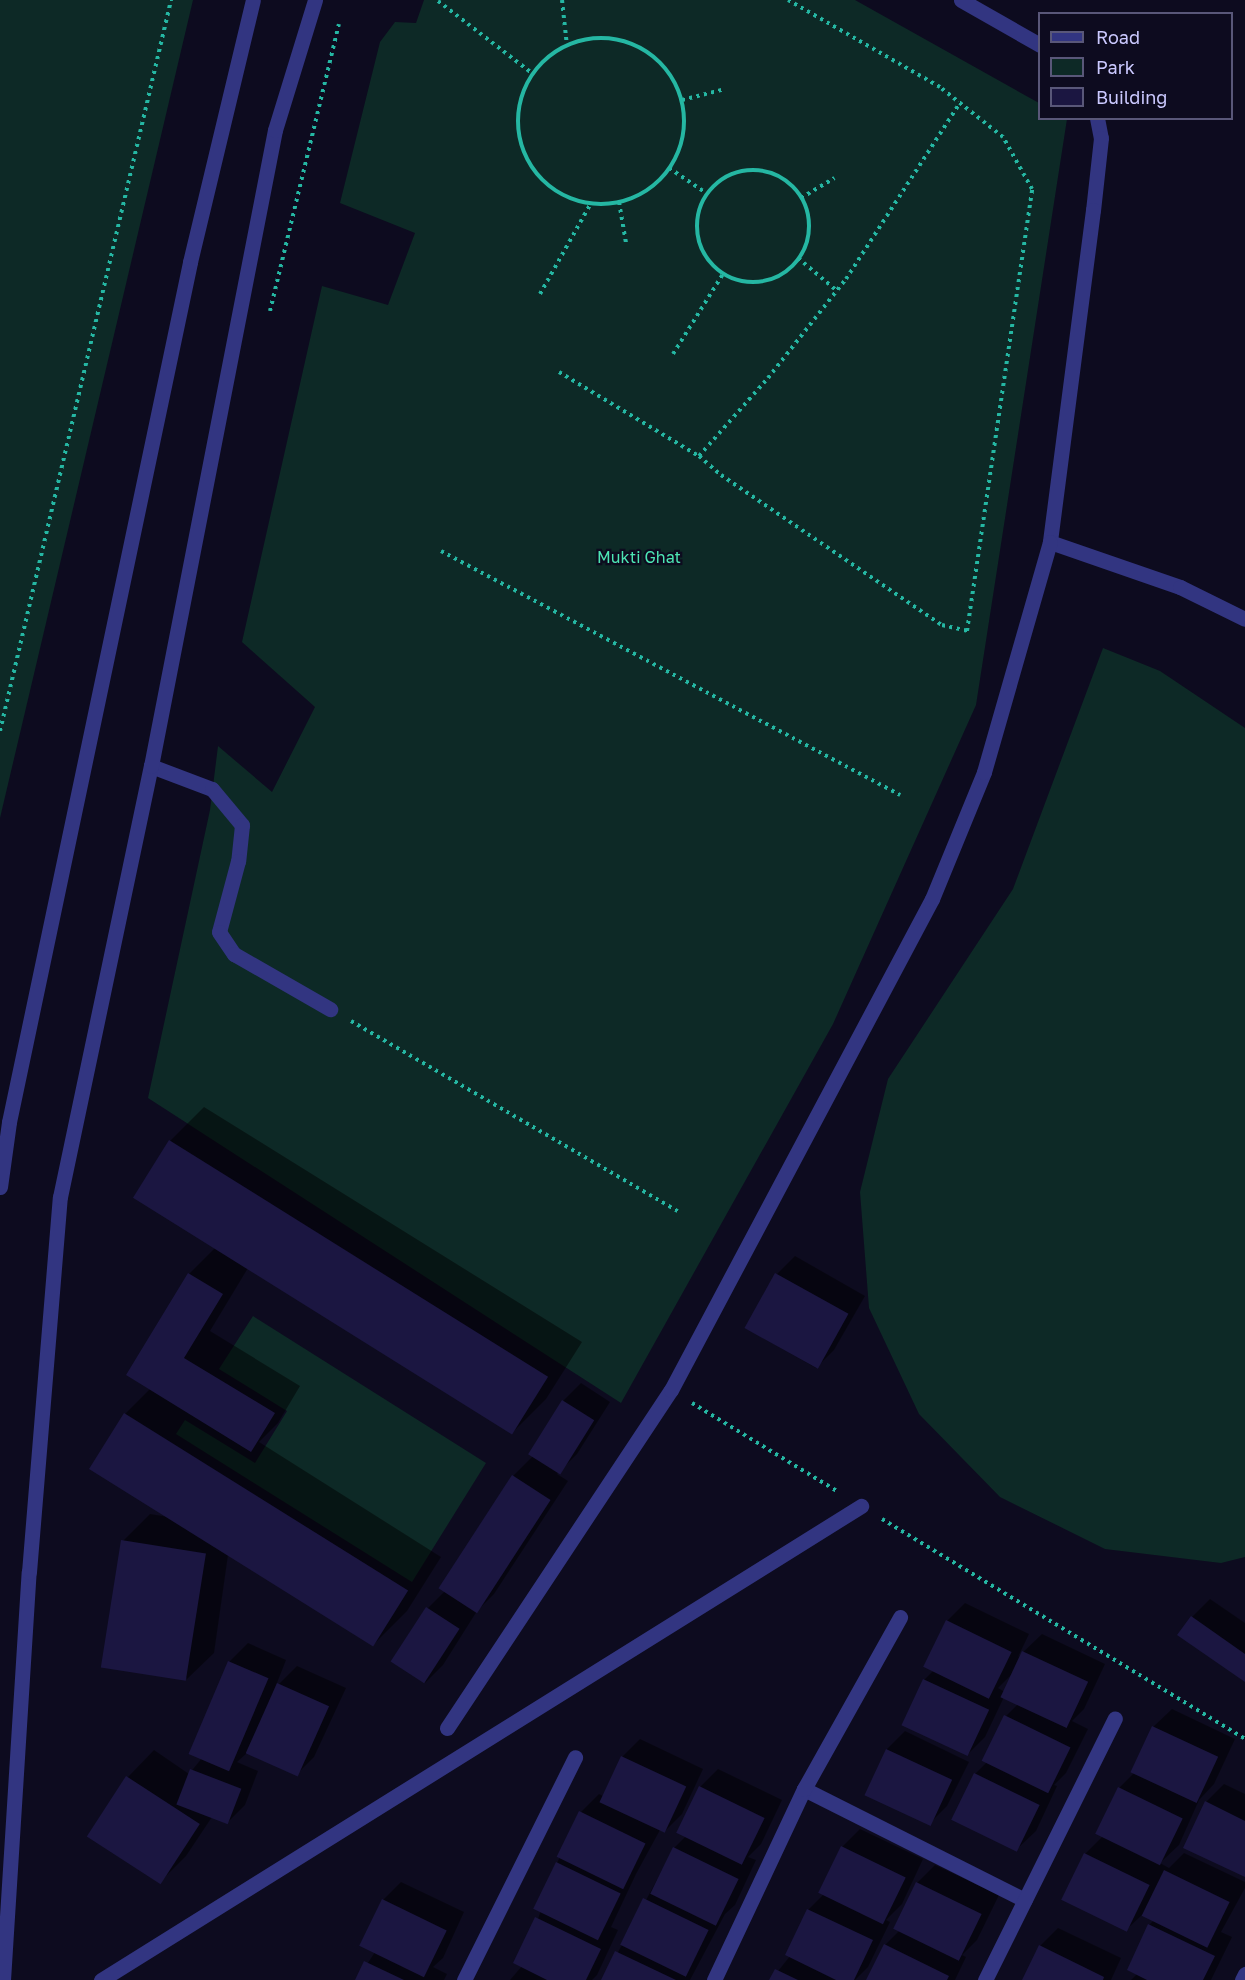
<!DOCTYPE html>
<style>
body{margin:0}
#map{position:relative;width:1245px;height:1980px;overflow:hidden;background:#0d0b1f;font-family:"Golos Text",sans-serif}
div>[style]{position:absolute}
[style*='--x']{left:calc(var(--x)*1px);top:calc(var(--y)*1px);width:calc(var(--w)*1px);rotate:calc(var(--a)*1deg)}
.green>*{inset:0;background:#0d2926}
.shadow>*{inset:0;background:#0007}
.building>*{inset:0;background:#1b1641;transform-origin:0 0}
.path>*{height:4px;margin-top:-2px;transform-origin:0;background:repeating-linear-gradient(90deg,#25b7a3 0 3px,transparent 0 7.5px)}
.path>.ring{margin:-2px;padding:0;box-sizing:content-box;background:none;border:4px solid #25b7a3;border-radius:50%}
.minor>*{height:15px;margin:-7.5px;padding:0 7.5px;transform-origin:7.5px;border-radius:7.5px;background:#323581}
span{translate:-50% -50%;white-space:nowrap;text-align:center;line-height:1.15;-webkit-text-stroke:4.5px #0d0b1f;paint-order:stroke}
.park-label{font-size:16px;color:#4de6b4}
.legend{position:absolute;left:1038px;top:12px;width:195px;height:108px;box-sizing:border-box;background:#0d0b1f;border:2px solid #595779;margin:0;padding:8px 10px;list-style:none;font-size:18px;color:#cbc9ff}
.legend li{display:flex;align-items:center;gap:12px;height:30px}
.legend b{width:30px;border:2px solid #595779}
</style>
<div id="map">
<div class="green">
<i style="clip-path:polygon(0 0,193px 0,0 818px)"></i>
<i style="clip-path:polygon(424px 0,855px 0,1039px 103px,1040px 118px,1067px 119px,976px 705px,833px 1024px,621px 1403px,148px 1098px,210px 810px,218px 746px,272px 792px,315px 707px,242px 642px,322px 286px,388px 305px,415px 233px,340px 203px,380px 42px,395px 22px,416px 23px)"></i>
<i style="clip-path:polygon(1103px 648px,1160px 671px,1245px 728px,1245px 1557px,1221px 1563px,1105px 1549px,1000px 1497px,919px 1414px,869px 1308px,860px 1192px,888px 1079px,1013px 889px)"></i>
<i style="clip-path:polygon(253px 1316px,486px 1463px,412px 1582px,176px 1434px,185px 1420px,255px 1463px,287px 1411px,219px 1369px)"></i>
</div>
<div class="shadow">
<i style="clip-path:polygon(204px 1107px,582px 1342px,546px 1399px,512px 1433px,248px 1268px,210px 1331px,300px 1386px,278px 1423px,259px 1442px,441px 1557px,407px 1611px,373px 1645px,228px 1555px,214px 1653px,187px 1679px,123px 1541px,150px 1514px,169px 1517px,125px 1414px,150px 1389px,189px 1274px,215px 1248px,170px 1141px)"></i>
<i style="clip-path:polygon(795px 1256px,865px 1296px,834px 1350px,816px 1368px,746px 1328px,777px 1274px)"></i>
<i style="clip-path:polygon(581px 1383px,610px 1402px,577px 1454px,557px 1474px,568px 1481px,494px 1594px,477px 1611px,443px 1665px,425px 1683px,428px 1608px,445px 1591px,440px 1588px,514px 1475px,533px 1456px,563px 1401px)"></i>
<i style="clip-path:polygon(1210px 1599px,1245px 1623px,1245px 1680px,1192px 1617px)"></i>
<i style="clip-path:polygon(evenodd,965px 1603px,1029px 1634px,1018px 1657px,1042px 1634px,1105px 1664px,1084px 1709px,1072px 1721px,1088px 1729px,1066px 1773px,1054px 1785px,1057px 1786px,1036px 1831px,1017px 1849px,975px 1774px,987px 1762px,1006px 1716px,1018px 1704px,1004px 1697px,985px 1737px,967px 1755px,924px 1680px,934px 1670px,947px 1621px,965px 1603px,1013px 1673px,1005px 1692px,998px 1688px,1013px 1673px)"></i>
<i style="clip-path:polygon(248px 1643px,286px 1660px,275px 1688px,297px 1666px,346px 1688px,314px 1757px,296px 1775px,247px 1753px,237px 1762px,258px 1771px,245px 1805px,227px 1823px,212px 1817px,186px 1856px,160px 1882px,89px 1835px,128px 1777px,154px 1750px,189px 1774px,202px 1758px,191px 1753px,230px 1661px)"></i>
<i style="clip-path:polygon(1172px 1709px,1235px 1739px,1214px 1784px,1199px 1800px,1179px 1845px,1160px 1863px,1169px 1868px,1184px 1853px,1245px 1882px,1245px 1888px,1221px 1932px,1232px 1937px,1211px 1980px,1131px 1980px,1137px 1974px,1149px 1925px,1154px 1920px,1142px 1915px,1127px 1929px,1085px 1854px,1103px 1836px,1119px 1788px,1134px 1773px,1153px 1727px)"></i>
<i style="clip-path:polygon(905px 1731px,969px 1762px,947px 1806px,929px 1824px,866px 1794px,887px 1749px)"></i>
<i style="clip-path:polygon(640px 1739px,703px 1769px,682px 1814px,664px 1832px,660px 1830px,636px 1874px,611px 1927px,618px 1930px,597px 1975px,592px 1980px,510px 1980px,522px 1966px,557px 1863px,581px 1812px,599px 1794px,603px 1796px,622px 1757px)"></i>
<i style="clip-path:polygon(718px 1769px,782px 1800px,761px 1844px,748px 1857px,756px 1860px,735px 1905px,725px 1914px,690px 1980px,603px 1980px,674px 1848px,686px 1836px,700px 1787px)"></i>
<i style="clip-path:polygon(1224px 1784px,1245px 1794px,1245px 1875px,1206px 1802px)"></i>
<i style="clip-path:polygon(860px 1829px,923px 1859px,902px 1904px,886px 1920px,890px 1922px,868px 1967px,855px 1980px,771px 1980px,790px 1956px,808px 1910px,824px 1894px,842px 1847px)"></i>
<i style="clip-path:polygon(935px 1865px,999px 1895px,977px 1940px,962px 1955px,966px 1957px,955px 1980px,868px 1980px,885px 1945px,900px 1930px,917px 1883px)"></i>
<i style="clip-path:polygon(401px 1882px,464px 1912px,443px 1958px,433px 1967px,447px 1974px,444px 1980px,357px 1980px,375px 1952px,383px 1900px)"></i>
<i style="clip-path:polygon(1058px 1928px,1121px 1958px,1111px 1980px,1024px 1980px,1040px 1946px)"></i>
</div>
<div class="building">
<i style="left:169px;top:1140px;width:447px;height:68px;rotate:32deg"></i>
<i style="clip-path:polygon(188px 1273px,223px 1294px,184px 1358px,275px 1413px,251px 1452px,126px 1375px)"></i>
<i style="left:775px;top:1273px;width:84px;height:63px;rotate:29deg"></i>
<i style="left:562px;top:1400px;width:38px;height:64px;rotate:32deg"></i>
<i style="left:124px;top:1413px;width:335px;height:66px;rotate:32deg"></i>
<i style="left:512px;top:1475px;width:46px;height:135px;rotate:33deg"></i>
<i style="left:121px;top:1540px;width:86px;height:129px;rotate:9deg"></i>
<i style="left:426px;top:1607px;width:40px;height:65px;rotate:33deg"></i>
<i style="clip-path:polygon(1191px 1616px,1245px 1654px,1245px 1682px,1177px 1635px)"></i>
<i style="left:946px;top:1620px;width:73px;height:52px;rotate:26deg"></i>
<i style="left:1022px;top:1651px;width:73px;height:51px;rotate:25deg"></i>
<i style="left:228px;top:1661px;width:44px;height:101px;rotate:23deg"></i>
<i style="left:923px;top:1679px;width:73px;height:51px;rotate:25deg"></i>
<i style="left:277px;top:1683px;width:57px;height:77px;rotate:24deg"></i>
<i style="left:1004px;top:1715px;width:74px;height:51px;rotate:26deg"></i>
<i style="left:1152px;top:1726px;width:73px;height:51px;rotate:25deg"></i>
<i style="left:886px;top:1749px;width:73px;height:51px;rotate:25deg"></i>
<i style="left:621px;top:1756px;width:72px;height:51px;rotate:25deg"></i>
<i style="left:190px;top:1769px;width:55px;height:38px;rotate:21deg"></i>
<i style="left:974px;top:1773px;width:73px;height:52px;rotate:26deg"></i>
<i style="left:126px;top:1776px;width:88px;height:72px;rotate:33deg"></i>
<i style="left:699px;top:1786px;width:73px;height:52px;rotate:26deg"></i>
<i style="left:1118px;top:1787px;width:72px;height:52px;rotate:26deg"></i>
<i style="clip-path:polygon(1205px 1801px,1245px 1821px,1245px 1877px,1183px 1848px)"></i>
<i style="left:579px;top:1811px;width:74px;height:51px;rotate:26deg"></i>
<i style="left:841px;top:1846px;width:72px;height:52px;rotate:26deg"></i>
<i style="left:673px;top:1847px;width:73px;height:52px;rotate:26deg"></i>
<i style="left:1084px;top:1853px;width:73px;height:52px;rotate:26deg"></i>
<i style="left:556px;top:1862px;width:72px;height:52px;rotate:26deg"></i>
<i style="left:1164px;top:1870px;width:73px;height:51px;rotate:26deg"></i>
<i style="left:916px;top:1882px;width:73px;height:52px;rotate:26deg"></i>
<i style="left:643px;top:1898px;width:73px;height:52px;rotate:26deg"></i>
<i style="left:382px;top:1899px;width:72px;height:52px;rotate:26deg"></i>
<i style="clip-path:polygon(807px 1909px,873px 1940px,854px 1980px,836px 1980px,785px 1955px)"></i>
<i style="clip-path:polygon(535px 1917px,601px 1949px,586px 1980px,547px 1980px,513px 1963px)"></i>
<i style="clip-path:polygon(1148px 1924px,1215px 1956px,1203px 1980px,1147px 1980px,1127px 1970px)"></i>
<i style="clip-path:polygon(884px 1944px,949px 1976px,947px 1980px,866px 1980px)"></i>
<i style="clip-path:polygon(1039px 1945px,1104px 1977px,1103px 1980px,1022px 1980px)"></i>
<i style="clip-path:polygon(615px 1951px,676px 1980px,601px 1980px)"></i>
<i style="clip-path:polygon(364px 1961px,404px 1980px,355px 1980px)"></i>
<i style="clip-path:polygon(775px 1969px,798px 1980px,769px 1980px)"></i>
</div>
<div class="path">
<i style="--x:562;--y:0;--w:46;--a:83.8"></i>
<i style="--x:438;--y:1;--w:118;--a:37.5"></i>
<i class="ring" style="left:518px;top:38px;width:162px;height:162px"></i>
<i style="--x:682;--y:100;--w:44;--a:-14.3"></i>
<i style="--x:669;--y:168;--w:45;--a:34"></i>
<i class="ring" style="left:697px;top:170px;width:108px;height:108px"></i>
<i style="--x:801;--y:198;--w:39;--a:-31"></i>
<i style="--x:619;--y:202;--w:42;--a:80.3"></i>
<i style="--x:798;--y:258;--w:50;--a:40.1"></i>
<i style="--x:540;--y:294;--w:104;--a:-60.7"></i>
<i style="--x:270;--y:311;--w:295;--a:-76.5"></i>
<i style="--x:673;--y:354;--w:94;--a:-58"></i>
<i style="--x:559;--y:372;--w:163;--a:31"></i>
<i style="--x:699;--y:456;--w:29;--a:41"></i>
<i style="--x:721;--y:475;--w:267;--a:34.2"></i>
<i style="--x:942;--y:625;--w:26;--a:13"></i>
<i style="--x:967;--y:631;--w:447;--a:-81.6"></i>
<i style="--x:1032;--y:189;--w:60;--a:-119.1"></i>
<i style="--x:1003;--y:137;--w:80;--a:-141.6"></i>
<i style="--x:940;--y:87;--w:175;--a:-150.2"></i>
<i style="--x:699;--y:456;--w:104;--a:-48.5"></i>
<i style="--x:768;--y:378;--w:126;--a:-51.8"></i>
<i style="--x:846;--y:279;--w:210;--a:-57.1"></i>
<i style="--x:441;--y:551;--w:520;--a:27.99"></i>
<i style="--x:0;--y:731;--w:751;--a:-76.83"></i>
<i style="--x:351;--y:1021;--w:378;--a:30.2"></i>
<i style="--x:692;--y:1403;--w:170;--a:31.3"></i>
<i style="--x:882;--y:1519;--w:424;--a:31.2"></i>
</div>
<div class="minor">
<i style="--x:961;--y:0;--w:91;--a:29.7"></i>
<i style="--x:1097;--y:118;--w:20;--a:79"></i>
<i style="--x:1101;--y:138;--w:72;--a:96.3"></i>
<i style="--x:1093;--y:210;--w:335;--a:97.4"></i>
<i style="--x:1050;--y:542;--w:138;--a:19.1"></i>
<i style="--x:1180;--y:587;--w:72;--a:26.2"></i>
<i style="--x:151;--y:766;--w:65;--a:20.7"></i>
<i style="--x:212;--y:789;--w:47;--a:50.2"></i>
<i style="--x:242;--y:825;--w:36;--a:96"></i>
<i style="--x:238;--y:861;--w:73;--a:105"></i>
<i style="--x:219;--y:932;--w:27;--a:56"></i>
<i style="--x:234;--y:954;--w:111;--a:29.8"></i>
<i style="--x:0;--y:1187;--w:66;--a:-82.1"></i>
<i style="--x:9;--y:1122;--w:879;--a:-78.11"></i>
<i style="--x:190;--y:262;--w:269;--a:-76.5"></i>
<i style="--x:447;--y:1728;--w:405;--a:-56.5"></i>
<i style="--x:671;--y:1390;--w:556;--a:-62.01"></i>
<i style="--x:932;--y:899;--w:137;--a:-67.7"></i>
<i style="--x:984;--y:772;--w:239;--a:-74"></i>
<i style="--x:804;--y:1789;--w:247;--a:26.7"></i>
<i style="--x:3;--y:1980;--w:409;--a:-86.4"></i>
<i style="--x:29;--y:1572;--w:376;--a:-85.3"></i>
<i style="--x:60;--y:1197;--w:441;--a:-78.1"></i>
<i style="--x:151;--y:766;--w:648;--a:-78.97"></i>
<i style="--x:275;--y:130;--w:136;--a:-72.9"></i>
<i style="--x:101;--y:1980;--w:896;--a:-31.95"></i>
<i style="--x:464;--y:1980;--w:249;--a:-63.5"></i>
<i style="--x:714;--y:1980;--w:211;--a:-64.8"></i>
<i style="--x:804;--y:1789;--w:197;--a:-60.8"></i>
<i style="--x:985;--y:1980;--w:292;--a:-63.6"></i>
<i style="--x:1242;--y:1980;--w:7;--a:-63"></i>
</div>
<div class="park-label">
<span style="left:639px;top:557px">Mukti Ghat</span>
</div>
<ul class="legend">
<li><b style="height:8px;background:#323581"></b>Road</li>
<li><b style="height:16px;background:#0d2926"></b>Park</li>
<li><b style="height:16px;background:#1b1641"></b>Building</li>
</ul>
</div>
